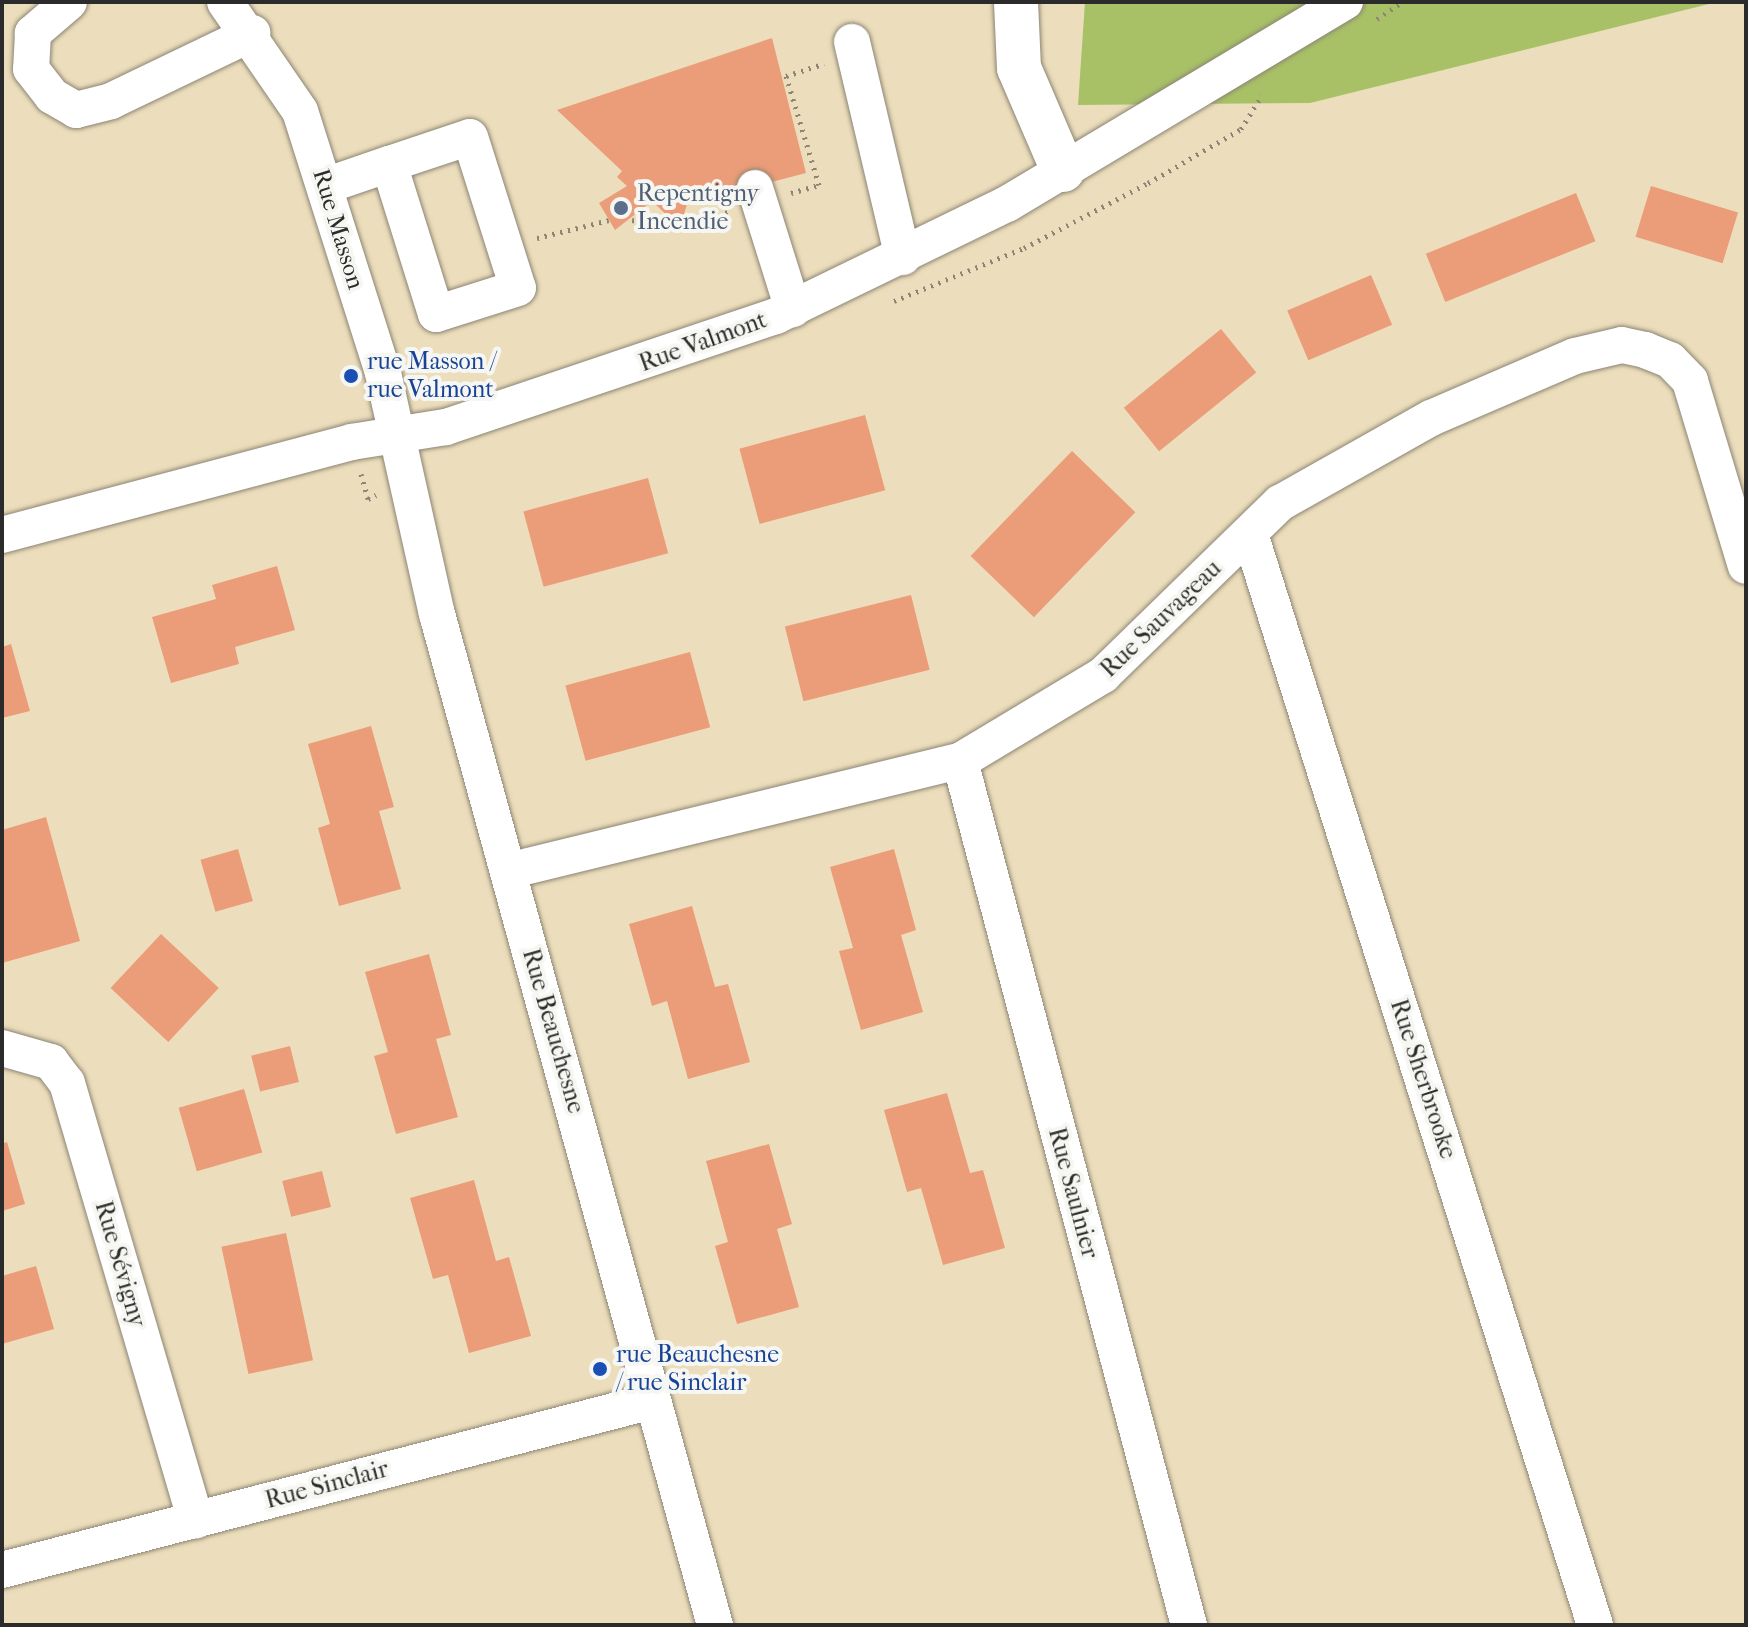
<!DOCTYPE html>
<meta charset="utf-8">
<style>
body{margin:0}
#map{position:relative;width:1748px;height:1627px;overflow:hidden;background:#ecdebc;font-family:"IM FELL French Canon",serif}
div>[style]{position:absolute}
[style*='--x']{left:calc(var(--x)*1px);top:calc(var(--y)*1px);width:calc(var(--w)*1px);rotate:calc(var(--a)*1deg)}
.green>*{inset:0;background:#a8c167}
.building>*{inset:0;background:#eb9c78;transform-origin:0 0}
.path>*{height:5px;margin-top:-2.5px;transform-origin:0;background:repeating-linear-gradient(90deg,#8c8474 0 2px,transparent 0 8px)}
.roads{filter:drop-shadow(0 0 2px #8c8474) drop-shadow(0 0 2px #8c8474)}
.minor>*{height:36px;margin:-18px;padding:0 18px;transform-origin:18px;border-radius:18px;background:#fff}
.highway>*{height:44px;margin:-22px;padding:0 22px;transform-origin:22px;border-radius:22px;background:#fff}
.dots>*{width:22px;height:22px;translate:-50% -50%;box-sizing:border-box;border:4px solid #f6f6f2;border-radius:50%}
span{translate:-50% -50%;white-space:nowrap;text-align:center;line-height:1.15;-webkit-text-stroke:8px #f6f6f2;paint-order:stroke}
.service-label{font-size:24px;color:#4e5e75}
.left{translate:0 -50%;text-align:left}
.street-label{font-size:24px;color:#2b2b2b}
.transit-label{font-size:24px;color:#164399}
.frame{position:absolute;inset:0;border:4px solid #2b2b2b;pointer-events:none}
</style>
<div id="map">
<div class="green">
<i style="clip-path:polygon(1085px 2px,1717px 2px,1310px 103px,1078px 105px)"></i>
</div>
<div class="building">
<i style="clip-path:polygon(772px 38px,806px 173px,687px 204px,680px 228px,652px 201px,615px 230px,599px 203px,627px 186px,617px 177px,622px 171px,557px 110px)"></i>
<i style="left:1651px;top:186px;width:91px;height:53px;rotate:17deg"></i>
<i style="left:1576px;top:193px;width:52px;height:162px;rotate:68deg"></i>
<i style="left:1371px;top:275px;width:54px;height:91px;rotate:67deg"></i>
<i style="left:1221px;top:329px;width:56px;height:125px;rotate:51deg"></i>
<i style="left:865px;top:415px;width:78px;height:130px;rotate:75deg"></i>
<i style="left:1072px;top:451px;width:88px;height:146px;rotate:44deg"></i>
<i style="left:648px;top:478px;width:78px;height:129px;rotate:75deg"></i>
<i style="clip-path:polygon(277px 566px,295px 630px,235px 647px,239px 664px,171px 683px,152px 617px,216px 599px,212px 585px)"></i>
<i style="left:911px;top:595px;width:77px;height:130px;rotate:76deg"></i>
<i style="clip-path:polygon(11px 644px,30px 711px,2px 718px,2px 647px)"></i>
<i style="left:690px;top:652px;width:78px;height:129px;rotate:75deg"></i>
<i style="clip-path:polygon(371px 726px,394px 807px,379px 811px,401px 889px,339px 906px,318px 828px,330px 824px,308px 744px)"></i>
<i style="clip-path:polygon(46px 817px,80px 941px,2px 963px,2px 830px)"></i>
<i style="left:238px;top:849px;width:54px;height:39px;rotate:74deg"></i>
<i style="clip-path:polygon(894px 849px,916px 930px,901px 935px,923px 1012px,861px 1030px,839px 951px,853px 948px,830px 867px)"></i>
<i style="clip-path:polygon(692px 906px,715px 987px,728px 984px,750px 1062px,688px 1079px,667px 1001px,652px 1006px,629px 924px)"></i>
<i style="left:161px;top:934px;width:79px;height:74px;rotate:43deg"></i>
<i style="clip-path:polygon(429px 954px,451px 1035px,436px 1039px,458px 1117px,396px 1134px,374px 1056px,388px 1052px,365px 972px)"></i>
<i style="left:290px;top:1046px;width:37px;height:40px;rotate:76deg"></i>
<i style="left:244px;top:1089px;width:66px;height:68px;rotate:74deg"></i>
<i style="clip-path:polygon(947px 1093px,970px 1173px,983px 1170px,1005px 1248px,943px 1265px,921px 1188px,907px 1192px,884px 1110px)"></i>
<i style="clip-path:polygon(7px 1142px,25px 1204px,2px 1211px,2px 1144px)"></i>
<i style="clip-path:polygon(769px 1144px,792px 1224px,777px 1229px,799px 1307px,737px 1324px,715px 1246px,728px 1242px,706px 1161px)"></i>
<i style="left:322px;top:1171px;width:37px;height:41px;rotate:76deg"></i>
<i style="clip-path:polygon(474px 1180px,496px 1261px,509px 1257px,531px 1336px,469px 1353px,448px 1275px,433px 1279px,410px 1198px)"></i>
<i style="left:286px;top:1233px;width:130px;height:66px;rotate:78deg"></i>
<i style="clip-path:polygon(36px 1266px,54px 1329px,2px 1344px,2px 1276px)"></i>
</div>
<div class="path">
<i style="--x:1377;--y:19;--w:30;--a:-34"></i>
<i style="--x:791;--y:193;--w:29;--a:-16"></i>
<i style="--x:819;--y:185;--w:114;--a:-106.8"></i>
<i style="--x:786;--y:76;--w:40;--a:-18"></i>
<i style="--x:632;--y:220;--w:49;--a:9.5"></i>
<i style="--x:680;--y:228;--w:51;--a:-18.4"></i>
<i style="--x:537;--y:238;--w:74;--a:-14"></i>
<i style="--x:894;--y:301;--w:140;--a:-22.2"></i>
<i style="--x:1024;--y:248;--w:140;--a:-27.7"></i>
<i style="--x:1148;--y:183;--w:108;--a:-30.1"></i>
<i style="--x:1241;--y:129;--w:40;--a:-58"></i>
<i style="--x:361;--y:474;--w:26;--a:74"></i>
<i style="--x:368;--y:499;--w:9;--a:-27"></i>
</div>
<div class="roads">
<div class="minor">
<i style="--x:69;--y:2;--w:48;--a:139.3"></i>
<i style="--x:33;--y:33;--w:36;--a:93"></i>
<i style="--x:31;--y:69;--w:34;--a:52"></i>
<i style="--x:52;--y:96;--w:28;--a:30"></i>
<i style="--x:76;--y:110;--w:36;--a:-14"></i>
<i style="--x:111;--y:101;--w:157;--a:-25.7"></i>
<i style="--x:225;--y:2;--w:132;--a:55.5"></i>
<i style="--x:300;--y:111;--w:275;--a:72.4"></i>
<i style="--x:383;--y:373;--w:247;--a:77.4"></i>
<i style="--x:437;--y:614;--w:1049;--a:74.63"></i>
<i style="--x:852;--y:42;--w:221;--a:76.7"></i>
<i style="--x:325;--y:186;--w:68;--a:-19"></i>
<i style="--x:389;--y:164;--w:85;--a:-18.4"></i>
<i style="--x:470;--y:137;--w:158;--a:72.4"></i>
<i style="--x:518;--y:288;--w:86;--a:162.4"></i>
<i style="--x:436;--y:314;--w:157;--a:-107.4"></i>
<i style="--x:755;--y:188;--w:127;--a:72.6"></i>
<i style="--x:1250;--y:534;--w:1144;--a:72.45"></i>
<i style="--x:2;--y:535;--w:362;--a:-14.9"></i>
<i style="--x:352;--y:442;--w:95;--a:-9.1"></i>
<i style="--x:446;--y:427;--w:348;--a:-18.6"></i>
<i style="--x:776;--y:316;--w:257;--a:-25.9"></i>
<i style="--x:1007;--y:204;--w:394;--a:-30.9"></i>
<i style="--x:960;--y:761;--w:894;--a:75.16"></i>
<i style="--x:508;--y:871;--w:465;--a:-13.7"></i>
<i style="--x:960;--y:761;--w:167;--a:-31"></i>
<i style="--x:1103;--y:675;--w:247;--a:-44.2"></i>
<i style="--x:1280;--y:503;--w:173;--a:-29.4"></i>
<i style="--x:1431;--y:418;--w:157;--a:-23.3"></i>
<i style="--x:1575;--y:356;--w:48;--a:-13.2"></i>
<i style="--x:1622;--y:345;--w:24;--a:12"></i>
<i style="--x:1645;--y:350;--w:27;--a:22"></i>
<i style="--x:1670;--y:360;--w:29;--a:46"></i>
<i style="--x:1690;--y:381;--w:193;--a:73.2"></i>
<i style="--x:2;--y:1048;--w:51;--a:15.9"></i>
<i style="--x:51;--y:1062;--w:26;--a:53"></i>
<i style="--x:67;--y:1083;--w:456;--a:73.6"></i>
<i style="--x:2;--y:1570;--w:672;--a:-14.57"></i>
</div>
<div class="highway">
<i style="--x:1016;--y:2;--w:66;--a:87.4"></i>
<i style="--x:1019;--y:68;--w:111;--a:66.7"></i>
</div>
</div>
<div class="dots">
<i style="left:621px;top:208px;background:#5c6f8a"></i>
<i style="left:351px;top:376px;background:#1a4fb4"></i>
<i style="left:600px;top:1369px;background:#1a4fb4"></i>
</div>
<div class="service-label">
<span class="left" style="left:637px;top:208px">Repentigny<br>Incendie</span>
</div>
<div class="street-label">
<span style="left:338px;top:229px;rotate:73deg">Rue Masson</span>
<span style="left:703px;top:342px;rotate:-20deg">Rue Valmont</span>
<span style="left:1161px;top:619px;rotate:-44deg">Rue Sauvageau</span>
<span style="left:553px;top:1031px;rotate:74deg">Rue Beauchesne</span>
<span style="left:1423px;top:1079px;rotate:72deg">Rue Sherbrooke</span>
<span style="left:1073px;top:1193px;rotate:75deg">Rue Saulnier</span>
<span style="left:120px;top:1264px;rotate:74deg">Rue Sévigny</span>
<span style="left:327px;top:1485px;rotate:-15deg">Rue Sinclair</span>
</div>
<div class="transit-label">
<span class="left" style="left:367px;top:376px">rue Masson /<br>rue Valmont</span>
<span class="left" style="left:616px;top:1369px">rue Beauchesne<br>/ rue Sinclair</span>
</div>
<div class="frame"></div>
</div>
